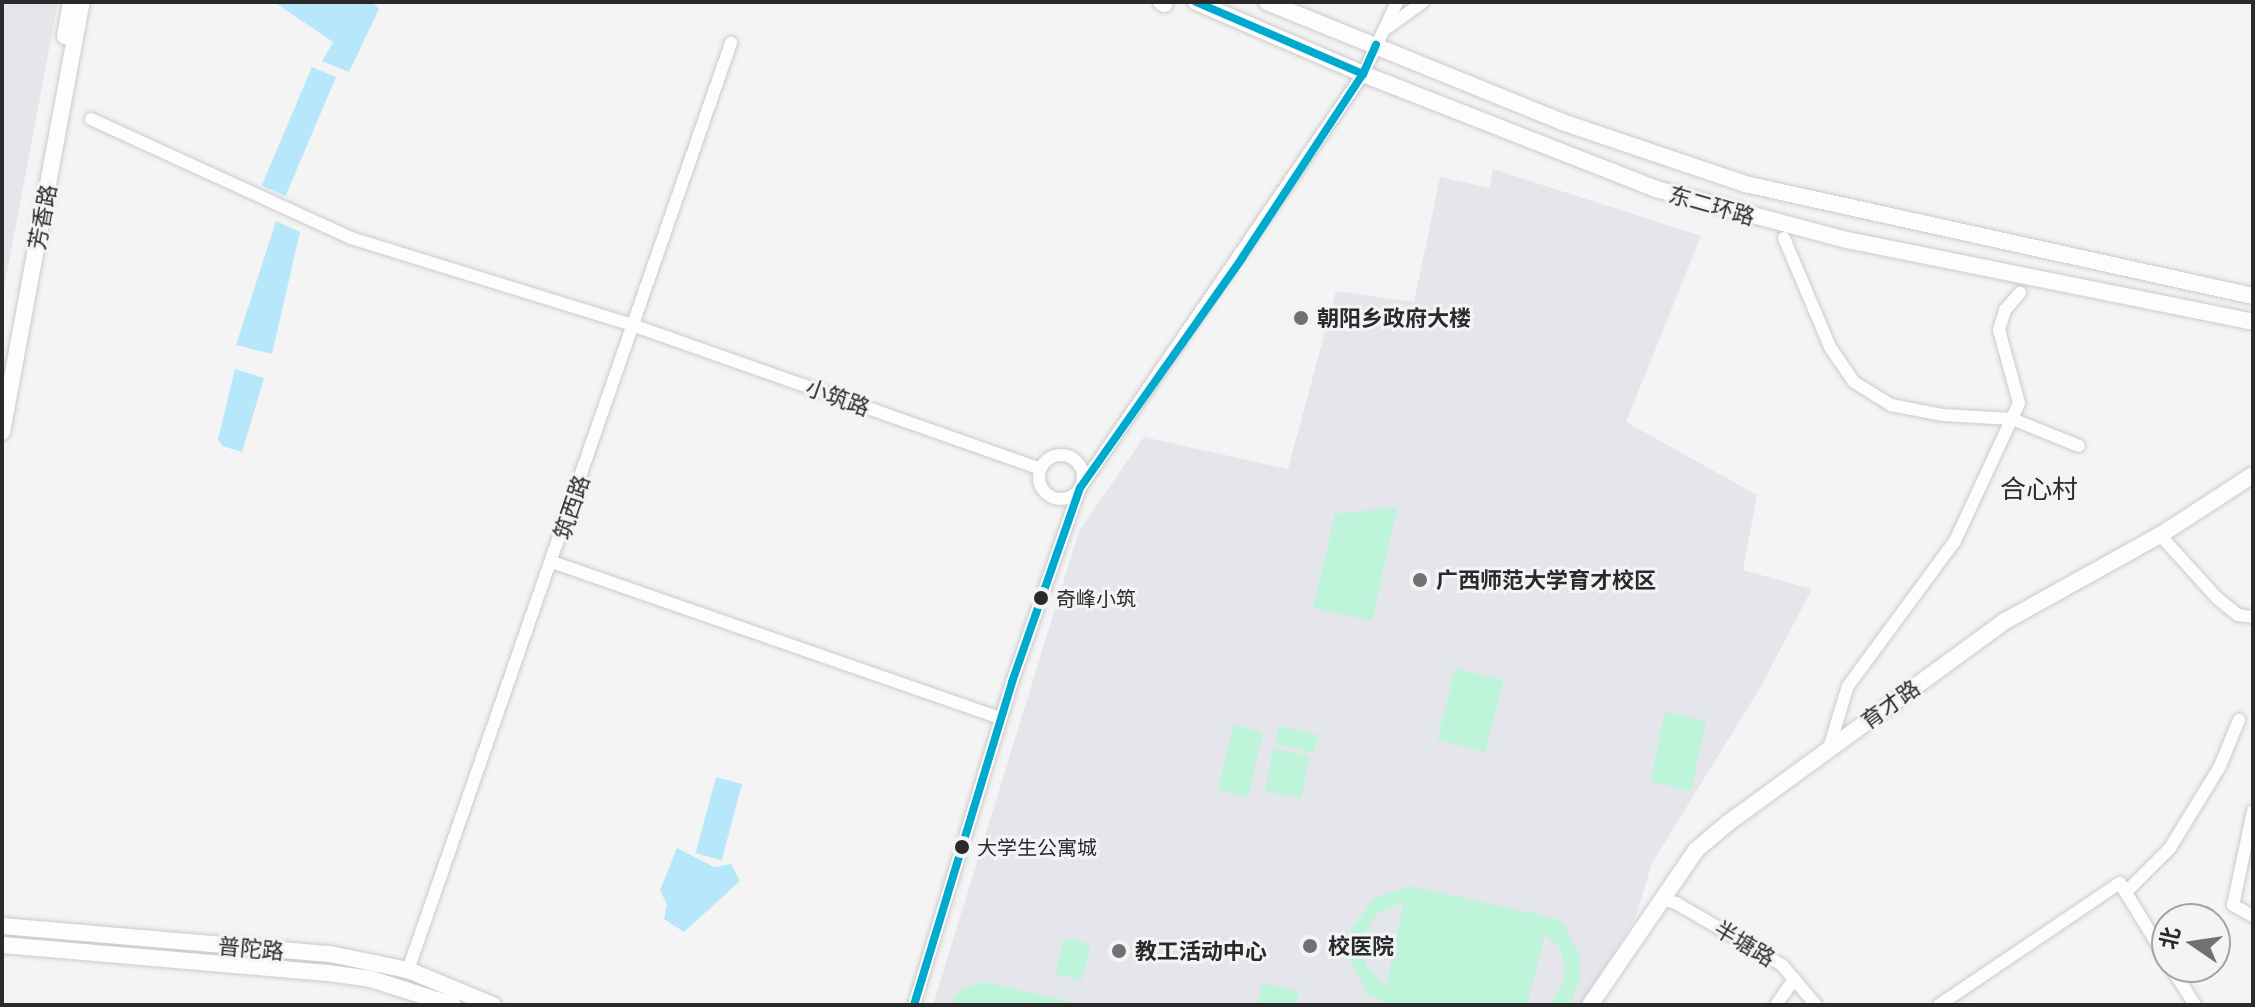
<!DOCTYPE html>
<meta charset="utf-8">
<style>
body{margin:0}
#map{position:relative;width:2255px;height:1007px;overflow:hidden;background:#f4f4f5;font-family:Commissioner,"Noto Sans SC",sans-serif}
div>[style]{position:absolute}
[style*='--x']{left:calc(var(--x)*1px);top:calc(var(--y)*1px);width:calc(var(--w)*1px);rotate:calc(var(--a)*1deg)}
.built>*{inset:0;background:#e4e6eb}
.green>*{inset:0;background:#bef5da;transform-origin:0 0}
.water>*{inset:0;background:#b7e7fa;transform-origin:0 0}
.roads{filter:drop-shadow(0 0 2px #cbcbcc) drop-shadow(0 0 2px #cbcbcc)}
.minor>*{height:12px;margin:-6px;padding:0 6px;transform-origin:6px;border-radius:6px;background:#fdfdfe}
.minor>.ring{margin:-6px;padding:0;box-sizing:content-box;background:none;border:12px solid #fdfdfe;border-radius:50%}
.major>*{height:16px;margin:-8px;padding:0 8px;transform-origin:8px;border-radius:8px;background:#fdfdfe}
.bus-1>*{height:8px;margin:-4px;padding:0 4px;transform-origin:4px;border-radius:4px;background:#00a9ce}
.dots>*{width:22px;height:22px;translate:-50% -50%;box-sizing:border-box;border:4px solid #f3f4f6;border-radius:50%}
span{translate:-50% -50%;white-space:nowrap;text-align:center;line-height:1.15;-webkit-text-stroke:6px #f3f4f6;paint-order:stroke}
.bus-label{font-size:20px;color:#2a2a2b}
.left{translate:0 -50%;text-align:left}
.street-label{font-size:22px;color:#2a2a2b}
.poi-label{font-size:22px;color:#2a2a2b;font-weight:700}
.quarter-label{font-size:26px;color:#2a2a2b}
.frame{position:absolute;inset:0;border:4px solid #2a2a2b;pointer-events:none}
.north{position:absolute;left:2151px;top:903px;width:80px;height:80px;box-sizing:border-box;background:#f3f4f6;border:2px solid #a3a3a5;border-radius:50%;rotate:283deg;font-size:22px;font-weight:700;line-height:32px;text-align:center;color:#2a2a2b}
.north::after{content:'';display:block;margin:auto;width:28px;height:36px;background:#717172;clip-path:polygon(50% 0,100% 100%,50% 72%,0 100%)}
</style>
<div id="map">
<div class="built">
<i style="clip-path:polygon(2px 2px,58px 2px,2px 299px)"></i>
<i style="clip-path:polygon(1493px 169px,1701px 236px,1626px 422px,1757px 495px,1743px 570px,1812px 589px,1760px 688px,1652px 863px,1635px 919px,1580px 1005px,933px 1005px,1079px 531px,1144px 437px,1288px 469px,1336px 291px,1414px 302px,1440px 177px,1490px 188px)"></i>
</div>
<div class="green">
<i style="clip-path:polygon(1397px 507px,1372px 621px,1313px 608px,1335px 514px)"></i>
<i style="left:1455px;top:668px;width:50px;height:74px;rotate:14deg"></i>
<i style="left:1665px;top:712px;width:42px;height:71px;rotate:12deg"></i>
<i style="left:1233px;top:725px;width:31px;height:67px;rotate:13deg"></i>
<i style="left:1279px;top:726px;width:40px;height:18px;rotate:13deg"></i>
<i style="left:1273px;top:749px;width:37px;height:43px;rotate:11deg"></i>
<i style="clip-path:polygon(evenodd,1410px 886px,1554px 918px,1564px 925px,1580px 957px,1580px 979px,1570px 1005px,1550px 1005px,1563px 984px,1565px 965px,1560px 948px,1545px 934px,1527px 1005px,1390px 1005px,1369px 995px,1349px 959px,1351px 928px,1376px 897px,1410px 886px,1404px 901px,1386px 987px,1386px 988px,1366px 965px,1362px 938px,1376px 915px,1404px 901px)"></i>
<i style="left:1064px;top:938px;width:27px;height:37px;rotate:13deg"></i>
<i style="clip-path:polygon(982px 982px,1083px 1004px,1084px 1005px,950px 1005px,961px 989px)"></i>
<i style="clip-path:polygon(1262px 983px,1299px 991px,1296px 1005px,1257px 1005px)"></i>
</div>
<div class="water">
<i style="clip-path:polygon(274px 2px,372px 2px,379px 9px,349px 72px,322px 61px,333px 42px)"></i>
<i style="left:312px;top:67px;width:26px;height:129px;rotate:23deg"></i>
<i style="clip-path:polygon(276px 221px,300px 232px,272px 354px,236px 345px)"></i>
<i style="clip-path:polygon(235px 369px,264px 378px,242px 452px,222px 446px,218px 439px)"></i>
<i style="left:716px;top:777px;width:27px;height:79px;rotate:15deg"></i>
<i style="clip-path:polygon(677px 848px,714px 867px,731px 864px,740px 881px,684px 932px,664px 919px,667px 905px,660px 890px)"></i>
</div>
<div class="roads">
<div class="minor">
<i style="--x:1387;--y:28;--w:44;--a:-35.8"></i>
<i style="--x:91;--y:119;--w:286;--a:24.6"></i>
<i style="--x:351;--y:238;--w:297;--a:17.2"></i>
<i style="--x:635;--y:326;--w:430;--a:19.4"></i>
<i style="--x:1784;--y:238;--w:118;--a:67.1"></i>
<i style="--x:1830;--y:347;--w:42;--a:55.6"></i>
<i style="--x:1854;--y:382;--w:44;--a:31.9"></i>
<i style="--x:1891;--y:405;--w:53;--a:10.9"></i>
<i style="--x:1943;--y:415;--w:69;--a:3.3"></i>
<i style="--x:2012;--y:419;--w:72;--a:21.9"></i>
<i class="ring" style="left:1039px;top:455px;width:32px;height:32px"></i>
<i style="--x:2160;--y:535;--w:85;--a:47.9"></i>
<i style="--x:2217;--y:598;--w:27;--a:39"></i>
<i style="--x:2238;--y:615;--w:15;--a:8"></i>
<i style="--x:552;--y:562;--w:475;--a:19.2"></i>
<i style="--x:1829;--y:748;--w:65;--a:-73"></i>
<i style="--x:1848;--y:686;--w:180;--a:-53.6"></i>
<i style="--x:1955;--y:541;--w:152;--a:-65.1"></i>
<i style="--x:2019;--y:403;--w:76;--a:-105.3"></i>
<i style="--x:1999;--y:330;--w:21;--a:-73"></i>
<i style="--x:2005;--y:310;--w:23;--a:-49"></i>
<i style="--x:2253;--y:811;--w:96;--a:102"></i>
<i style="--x:2233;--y:905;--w:23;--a:29"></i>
<i style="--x:2126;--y:892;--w:62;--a:-45"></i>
<i style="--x:2170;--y:848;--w:96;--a:-58.6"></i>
<i style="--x:2220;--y:766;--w:50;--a:-67.6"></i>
<i style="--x:1661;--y:899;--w:16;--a:15"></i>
<i style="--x:1676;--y:903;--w:123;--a:30.3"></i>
<i style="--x:1782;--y:965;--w:52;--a:49.6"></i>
<i style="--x:2171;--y:967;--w:45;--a:57.7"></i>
<i style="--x:408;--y:970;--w:982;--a:-70.79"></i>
<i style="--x:914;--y:1005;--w:338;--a:-73.1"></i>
<i style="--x:1012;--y:682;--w:206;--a:-70.7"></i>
<i style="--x:1080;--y:488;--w:501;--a:-55.64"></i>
<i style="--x:1363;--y:74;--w:80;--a:-64.7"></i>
<i style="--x:1776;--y:1005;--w:32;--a:-55"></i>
<i style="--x:1939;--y:1005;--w:218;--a:-34"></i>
<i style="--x:2120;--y:883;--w:90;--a:58.6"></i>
</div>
<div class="major">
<i style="--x:1161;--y:2;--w:4;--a:34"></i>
<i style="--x:1196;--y:2;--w:182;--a:23.3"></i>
<i style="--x:1363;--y:74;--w:315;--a:21.4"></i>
<i style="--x:1656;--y:189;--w:198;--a:15"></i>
<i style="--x:1847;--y:240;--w:414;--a:11.4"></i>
<i style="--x:1267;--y:2;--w:318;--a:22.1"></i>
<i style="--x:1562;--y:122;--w:193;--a:18.7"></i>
<i style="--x:1745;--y:184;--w:520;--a:12.43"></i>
<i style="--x:65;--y:36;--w:35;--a:-80"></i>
<i style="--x:2;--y:432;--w:437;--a:-79.5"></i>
<i style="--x:2;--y:926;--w:329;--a:4.9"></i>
<i style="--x:330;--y:954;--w:80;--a:11.6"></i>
<i style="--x:408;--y:970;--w:92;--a:22.4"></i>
<i style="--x:2;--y:945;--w:327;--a:4.9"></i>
<i style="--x:328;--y:973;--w:43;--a:7.9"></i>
<i style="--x:371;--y:979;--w:86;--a:17.6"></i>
<i style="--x:1590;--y:1005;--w:188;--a:-55.6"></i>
<i style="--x:1696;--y:850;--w:42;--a:-40.2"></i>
<i style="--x:1728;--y:823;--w:343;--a:-36.1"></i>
<i style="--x:2005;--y:621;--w:179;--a:-29"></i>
<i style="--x:2162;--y:534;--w:108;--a:-33"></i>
</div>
</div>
<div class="bus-1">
<i style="--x:1196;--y:2;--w:182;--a:23.3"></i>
<i style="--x:914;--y:1005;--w:338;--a:-73.1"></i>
<i style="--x:1012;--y:682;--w:206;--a:-70.7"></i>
<i style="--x:1080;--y:488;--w:281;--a:-54.8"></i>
<i style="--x:1242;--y:258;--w:220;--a:-56.7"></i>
<i style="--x:1363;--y:74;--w:32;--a:-66"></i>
</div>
<div class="dots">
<i style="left:1301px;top:318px;background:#717172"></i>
<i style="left:1420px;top:580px;background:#717172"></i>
<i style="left:1041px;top:598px;background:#2a2a2b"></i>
<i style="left:962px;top:847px;background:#2a2a2b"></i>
<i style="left:1310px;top:946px;background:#717172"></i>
<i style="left:1119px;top:951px;background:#717172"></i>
</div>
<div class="bus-label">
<span class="left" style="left:1056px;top:598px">奇峰小筑</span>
<span class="left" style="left:977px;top:847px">大学生公寓城</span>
</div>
<div class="street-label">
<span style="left:1712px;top:205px;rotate:16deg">东二环路</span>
<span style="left:42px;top:217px;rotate:-79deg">芳香路</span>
<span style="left:838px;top:397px;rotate:20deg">小筑路</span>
<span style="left:571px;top:507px;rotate:-71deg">筑西路</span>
<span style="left:1890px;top:704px;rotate:-36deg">育才路</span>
<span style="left:1745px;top:943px;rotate:31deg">半塘路</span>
<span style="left:251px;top:948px;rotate:5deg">普陀路</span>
</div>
<div class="poi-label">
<span class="left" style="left:1317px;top:318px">朝阳乡政府大楼</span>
<span class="left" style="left:1436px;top:580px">广西师范大学育才校区</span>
<span class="left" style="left:1328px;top:946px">校医院</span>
<span class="left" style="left:1135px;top:951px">教工活动中心</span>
</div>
<div class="quarter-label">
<span style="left:2039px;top:488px">合心村</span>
</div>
<div class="frame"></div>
<div class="north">北</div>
</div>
